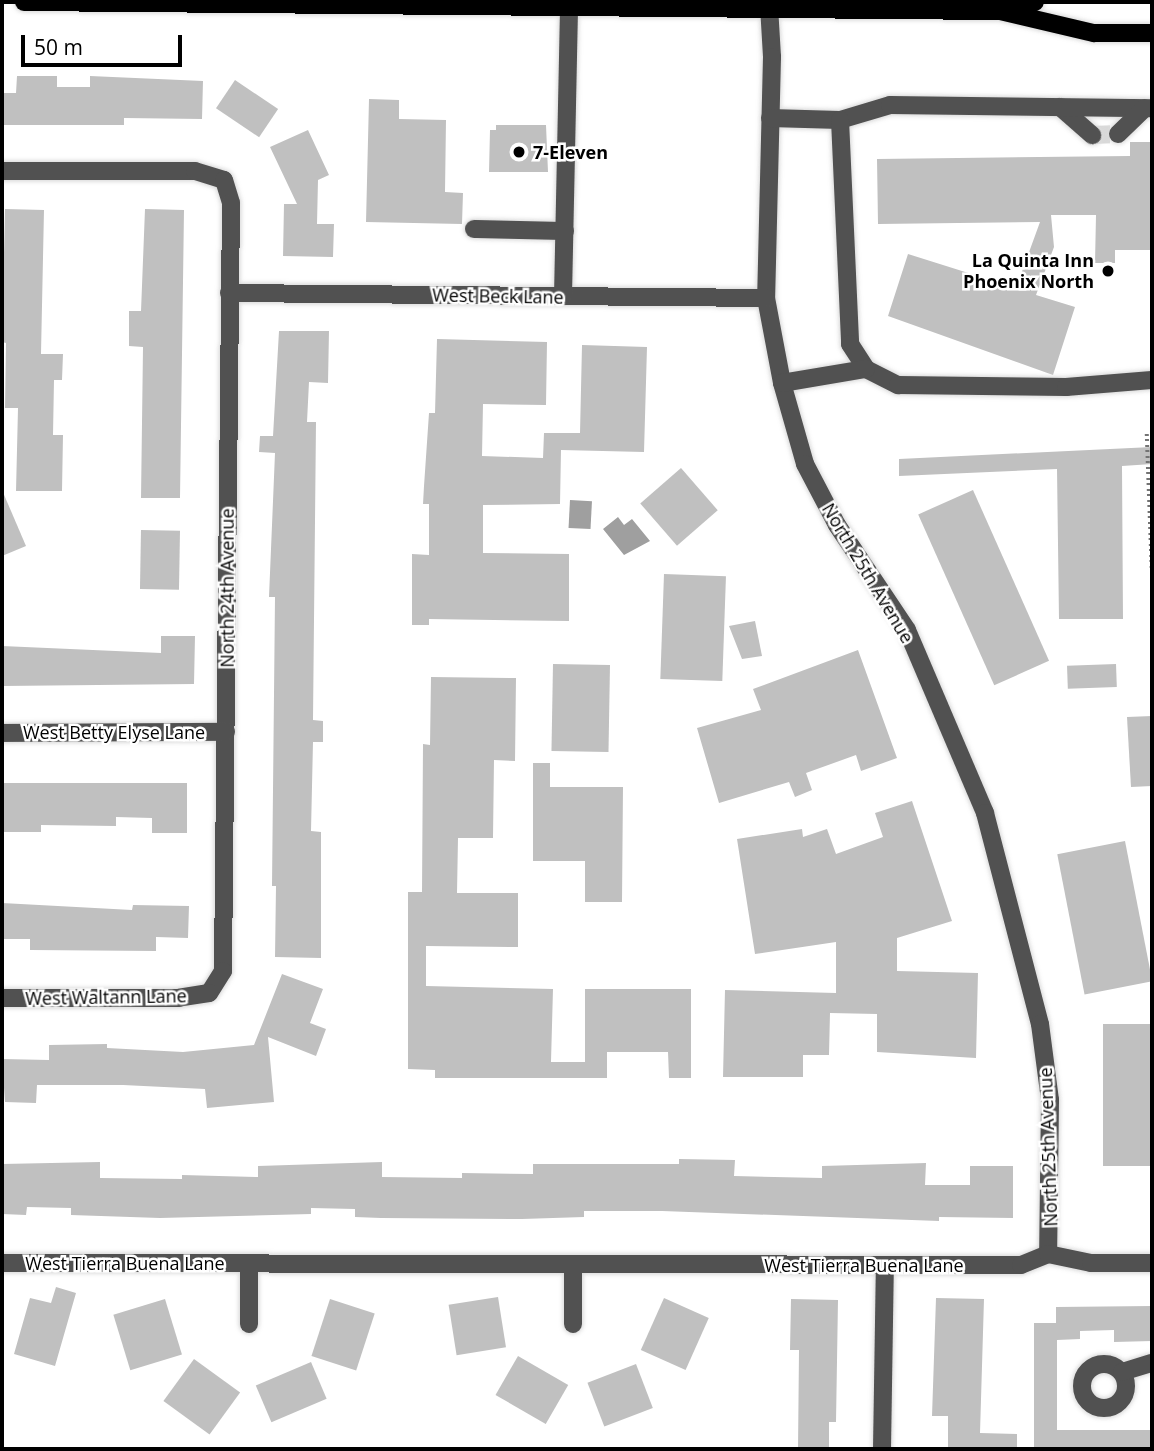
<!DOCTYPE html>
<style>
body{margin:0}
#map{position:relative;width:1154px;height:1451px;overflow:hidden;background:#fff;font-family:"Open Sans",sans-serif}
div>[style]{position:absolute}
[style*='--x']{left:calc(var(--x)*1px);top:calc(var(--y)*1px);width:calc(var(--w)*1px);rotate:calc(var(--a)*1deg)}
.water>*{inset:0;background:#9f9f9f;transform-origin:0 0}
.building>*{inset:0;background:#c0c0c0;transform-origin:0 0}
.minor-tunnel>*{height:18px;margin-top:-9px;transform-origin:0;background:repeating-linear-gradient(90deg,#d9d9d9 0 18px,transparent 0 27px)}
.path>*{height:3.5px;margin-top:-1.75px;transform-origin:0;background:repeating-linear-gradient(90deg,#737373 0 2px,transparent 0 5.5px)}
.roads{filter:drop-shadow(0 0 2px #dbdbdb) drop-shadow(0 0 2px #dbdbdb)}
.minor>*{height:18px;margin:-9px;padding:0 9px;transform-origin:9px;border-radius:9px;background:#515151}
.minor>.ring{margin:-9px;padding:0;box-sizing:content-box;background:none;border:18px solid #515151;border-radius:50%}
.major>*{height:18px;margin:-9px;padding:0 9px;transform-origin:9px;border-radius:9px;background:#000}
.dots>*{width:19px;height:19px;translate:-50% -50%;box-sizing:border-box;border:4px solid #fff;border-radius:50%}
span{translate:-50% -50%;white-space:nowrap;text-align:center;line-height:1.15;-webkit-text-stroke:5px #fff;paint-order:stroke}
.poi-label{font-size:18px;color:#000;font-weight:700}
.left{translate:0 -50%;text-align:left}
.right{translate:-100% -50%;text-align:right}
.street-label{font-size:18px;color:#000}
.frame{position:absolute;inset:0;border:4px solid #000;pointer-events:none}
.scale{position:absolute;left:21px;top:35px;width:161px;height:32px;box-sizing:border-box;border:4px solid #000;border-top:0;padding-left:9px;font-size:21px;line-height:24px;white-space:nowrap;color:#000;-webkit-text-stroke:5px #fff;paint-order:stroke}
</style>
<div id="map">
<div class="water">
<i style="left:570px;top:500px;width:22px;height:28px;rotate:3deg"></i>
<i style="clip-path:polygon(618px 517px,624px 525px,632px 519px,650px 541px,624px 555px,603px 529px)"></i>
</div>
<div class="building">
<i style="clip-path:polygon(17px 76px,57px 76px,57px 87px,90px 87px,90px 76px,203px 81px,202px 119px,124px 118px,124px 125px,2px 125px,2px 93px,16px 93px)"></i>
<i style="left:235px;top:80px;width:52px;height:34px;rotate:34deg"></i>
<i style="clip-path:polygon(369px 99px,399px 100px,399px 119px,446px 120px,445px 192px,463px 193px,462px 224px,366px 222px)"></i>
<i style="clip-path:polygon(496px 125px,546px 125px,548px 172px,489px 172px,490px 130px,496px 130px)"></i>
<i style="clip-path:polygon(308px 130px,329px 175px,318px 180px,317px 224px,334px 224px,333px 257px,283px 256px,284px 204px,297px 204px,270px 147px)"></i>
<i style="clip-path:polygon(1130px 142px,1152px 142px,1152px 250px,1115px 250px,1115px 263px,1095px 263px,1096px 215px,1051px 215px,1054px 247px,1036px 295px,1075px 307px,1053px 375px,888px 316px,908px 254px,1016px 288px,1040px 222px,878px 224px,877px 159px,1130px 156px)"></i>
<i style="clip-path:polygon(5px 209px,44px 210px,41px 354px,63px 354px,62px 380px,54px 380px,53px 435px,63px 435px,62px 491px,16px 491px,18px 408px,5px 408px,6px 343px,2px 342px)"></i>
<i style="clip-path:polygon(145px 209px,184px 210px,180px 498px,141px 498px,143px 347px,129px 346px,129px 311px,141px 311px)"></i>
<i style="clip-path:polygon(279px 331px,329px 331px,328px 383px,309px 382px,307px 422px,316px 422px,313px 720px,323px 721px,323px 742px,313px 742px,311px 831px,321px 832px,321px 958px,275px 957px,276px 886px,272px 886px,275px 597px,269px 597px,275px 453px,259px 452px,260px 436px,273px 436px)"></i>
<i style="clip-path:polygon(437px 339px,547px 342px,546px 405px,483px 404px,482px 456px,543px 458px,544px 433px,580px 433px,582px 345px,647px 347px,644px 452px,561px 450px,560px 504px,483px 505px,483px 553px,569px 554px,569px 621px,429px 619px,429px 625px,412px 625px,412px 554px,429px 555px,429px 504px,423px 504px,424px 486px,429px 413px,435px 413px)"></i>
<i style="clip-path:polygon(1152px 447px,1152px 464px,1122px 466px,1123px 619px,1059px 619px,1057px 469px,899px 476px,899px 459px)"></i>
<i style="left:681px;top:468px;width:56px;height:54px;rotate:49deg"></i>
<i style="clip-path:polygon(2px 490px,26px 546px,2px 556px)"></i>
<i style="left:973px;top:490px;width:187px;height:60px;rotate:66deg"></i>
<i style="left:141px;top:530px;width:39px;height:59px;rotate:1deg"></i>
<i style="left:664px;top:574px;width:62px;height:105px;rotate:2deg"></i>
<i style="clip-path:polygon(755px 621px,762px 656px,742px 659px,729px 626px)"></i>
<i style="clip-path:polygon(161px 636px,195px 636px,194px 684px,2px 686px,2px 646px,161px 653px)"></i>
<i style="clip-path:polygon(858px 650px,897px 758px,861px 771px,856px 755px,806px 773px,812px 790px,795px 797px,789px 782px,719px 803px,697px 728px,761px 710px,753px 689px)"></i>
<i style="left:553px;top:664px;width:57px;height:87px;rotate:1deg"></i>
<i style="left:1116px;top:664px;width:23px;height:49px;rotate:88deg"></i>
<i style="clip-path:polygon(431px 677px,516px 678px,515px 761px,494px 760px,493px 838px,458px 838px,457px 893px,518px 893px,518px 947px,426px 946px,426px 986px,553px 989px,551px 1062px,585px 1062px,585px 989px,691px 989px,691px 1078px,669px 1078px,668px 1052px,607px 1052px,607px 1078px,435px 1078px,435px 1070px,408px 1069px,408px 892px,422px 892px,423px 744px,430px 745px)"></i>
<i style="clip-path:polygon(1152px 716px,1152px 786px,1131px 787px,1127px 717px)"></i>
<i style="clip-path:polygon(533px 763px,550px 763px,550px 787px,623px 787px,622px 902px,585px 902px,585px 861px,533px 861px)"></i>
<i style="clip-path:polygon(2px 783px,187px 783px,187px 833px,152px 833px,152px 818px,116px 817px,116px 826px,41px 825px,41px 832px,2px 832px)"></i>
<i style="clip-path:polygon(912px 801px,952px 921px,897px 938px,897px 971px,978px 973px,976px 1058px,877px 1052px,877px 1014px,830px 1013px,829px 1055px,803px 1055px,803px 1077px,723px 1077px,725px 990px,836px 993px,836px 942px,755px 954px,737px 839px,802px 829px,803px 837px,827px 829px,836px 854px,883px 837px,875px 813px)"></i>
<i style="left:1125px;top:841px;width:143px;height:69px;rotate:79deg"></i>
<i style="clip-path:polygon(2px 903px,132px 910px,133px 905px,189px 906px,188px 938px,156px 937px,156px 951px,30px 950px,30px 939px,2px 939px)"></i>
<i style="clip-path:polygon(282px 974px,323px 989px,310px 1023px,326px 1029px,316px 1056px,268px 1037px,274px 1102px,207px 1108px,205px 1089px,123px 1085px,37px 1085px,36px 1103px,5px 1102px,2px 1059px,49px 1060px,49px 1045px,107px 1044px,107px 1048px,183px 1052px,254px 1045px)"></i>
<i style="left:1152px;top:1024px;width:142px;height:49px;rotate:90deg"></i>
<i style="clip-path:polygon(679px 1159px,735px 1160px,734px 1176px,822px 1178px,822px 1166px,926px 1163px,925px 1185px,970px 1185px,970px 1166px,1013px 1166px,1013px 1218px,939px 1217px,939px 1221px,662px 1211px,584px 1211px,584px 1217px,522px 1219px,381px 1218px,355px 1217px,355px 1209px,311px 1208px,311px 1214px,160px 1218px,71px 1215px,71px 1208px,27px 1207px,26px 1215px,2px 1214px,2px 1164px,100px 1162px,100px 1178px,182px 1179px,182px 1175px,258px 1177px,258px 1166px,382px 1162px,382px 1177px,462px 1178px,462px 1173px,533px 1174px,533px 1164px,679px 1164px)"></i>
<i style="clip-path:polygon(56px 1287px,76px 1293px,55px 1366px,14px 1354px,30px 1298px,51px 1303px)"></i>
<i style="left:498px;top:1297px;width:51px;height:50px;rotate:81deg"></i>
<i style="left:664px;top:1298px;width:49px;height:57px;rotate:24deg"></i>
<i style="clip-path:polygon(936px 1298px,984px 1299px,980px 1433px,1017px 1434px,1017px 1449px,948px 1449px,948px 1416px,932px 1416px)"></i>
<i style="left:165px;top:1299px;width:58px;height:54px;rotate:73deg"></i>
<i style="left:330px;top:1299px;width:47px;height:60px;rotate:18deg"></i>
<i style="clip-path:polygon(791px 1299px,838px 1300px,836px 1422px,829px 1422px,829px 1449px,798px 1449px,799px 1350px,790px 1350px)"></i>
<i style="clip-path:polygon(1152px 1306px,1152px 1341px,1114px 1342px,1114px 1330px,1080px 1331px,1080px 1339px,1057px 1340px,1057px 1430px,1152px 1430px,1152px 1449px,1034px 1448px,1034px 1323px,1056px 1323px,1056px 1307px)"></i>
<i style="left:518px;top:1356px;width:58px;height:45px;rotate:30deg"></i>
<i style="left:194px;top:1359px;width:57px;height:52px;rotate:36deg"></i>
<i style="left:311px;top:1362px;width:40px;height:60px;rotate:67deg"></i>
<i style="left:636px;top:1364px;width:47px;height:52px;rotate:69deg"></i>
</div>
<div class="minor-tunnel">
<i style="--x:1092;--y:135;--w:26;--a:-2"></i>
</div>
<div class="path">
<i style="--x:1147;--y:434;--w:137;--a:87.9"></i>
</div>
<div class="roads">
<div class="minor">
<i style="--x:769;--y:6;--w:51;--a:86.6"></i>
<i style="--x:772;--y:57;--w:241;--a:91.4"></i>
<i style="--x:766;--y:298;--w:86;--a:79.3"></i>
<i style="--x:782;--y:383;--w:84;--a:74.1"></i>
<i style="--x:805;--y:464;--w:69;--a:62.3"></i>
<i style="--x:837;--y:525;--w:126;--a:56.3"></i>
<i style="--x:907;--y:630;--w:199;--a:66.9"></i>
<i style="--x:985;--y:813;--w:218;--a:75.4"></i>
<i style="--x:1040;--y:1024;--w:77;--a:82.5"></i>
<i style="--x:1050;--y:1100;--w:154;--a:90.7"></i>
<i style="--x:1060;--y:107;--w:43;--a:41.2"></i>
<i style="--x:770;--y:118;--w:70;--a:1.6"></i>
<i style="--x:840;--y:120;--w:52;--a:-16.7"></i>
<i style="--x:890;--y:105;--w:262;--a:0.7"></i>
<i style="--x:840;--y:120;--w:224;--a:87.4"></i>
<i style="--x:850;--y:344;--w:30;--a:57"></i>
<i style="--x:866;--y:369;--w:36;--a:27"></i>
<i style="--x:898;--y:385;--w:168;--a:0.7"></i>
<i style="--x:1066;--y:387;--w:86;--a:-4.7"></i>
<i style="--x:1118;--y:134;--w:37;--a:-44"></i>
<i style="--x:2;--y:171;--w:193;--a:0"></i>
<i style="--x:195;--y:171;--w:30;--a:17"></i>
<i style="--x:224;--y:180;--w:24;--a:73"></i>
<i style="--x:231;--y:203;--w:768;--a:90.6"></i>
<i style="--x:223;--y:971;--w:26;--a:122"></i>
<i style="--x:209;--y:993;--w:30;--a:171"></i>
<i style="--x:179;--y:998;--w:177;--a:180"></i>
<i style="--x:474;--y:229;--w:91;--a:1.3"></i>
<i style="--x:229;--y:293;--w:537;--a:0.53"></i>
<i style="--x:563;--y:296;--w:290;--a:-88.8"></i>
<i style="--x:782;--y:383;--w:85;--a:-9.5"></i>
<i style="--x:2;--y:733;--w:224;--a:-0.3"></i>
<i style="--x:2;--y:1263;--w:1019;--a:0.11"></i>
<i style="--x:1021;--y:1265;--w:29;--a:-22"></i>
<i style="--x:1048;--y:1254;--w:44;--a:11.8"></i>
<i style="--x:1091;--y:1263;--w:61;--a:0"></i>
<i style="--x:249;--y:1263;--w:61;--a:90"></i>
<i style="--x:573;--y:1265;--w:59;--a:90"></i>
<i class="ring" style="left:1082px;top:1364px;width:26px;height:26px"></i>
<i style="--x:1122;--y:1372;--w:31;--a:-17"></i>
<i style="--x:882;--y:1449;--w:184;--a:-89.1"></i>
</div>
<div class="major">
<i style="--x:24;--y:2;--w:976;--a:0.53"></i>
<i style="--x:1000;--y:11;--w:97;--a:13.2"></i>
<i style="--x:1094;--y:33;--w:58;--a:0"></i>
<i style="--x:1005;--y:10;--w:31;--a:-15"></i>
</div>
</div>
<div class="dots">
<i style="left:519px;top:152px;background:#000"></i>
<i style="left:1108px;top:271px;background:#000"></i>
</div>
<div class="poi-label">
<span class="left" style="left:533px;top:152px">7-Eleven</span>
<span class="right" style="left:1094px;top:271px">La Quinta Inn<br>Phoenix North</span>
</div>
<div class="street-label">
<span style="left:498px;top:296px;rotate:1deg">West Beck Lane</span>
<span style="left:868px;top:573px;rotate:59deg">North 25th Avenue</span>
<span style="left:227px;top:588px;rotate:-90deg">North 24th Avenue</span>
<span style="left:114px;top:732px">West Betty Elyse Lane</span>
<span style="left:106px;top:997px;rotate:-1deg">West Waltann Lane</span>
<span style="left:1048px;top:1147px;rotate:-92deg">North 25th Avenue</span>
<span style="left:125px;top:1263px">West Tierra Buena Lane</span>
<span style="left:864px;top:1265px">West Tierra Buena Lane</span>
</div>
<div class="frame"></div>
<div class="scale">50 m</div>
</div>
